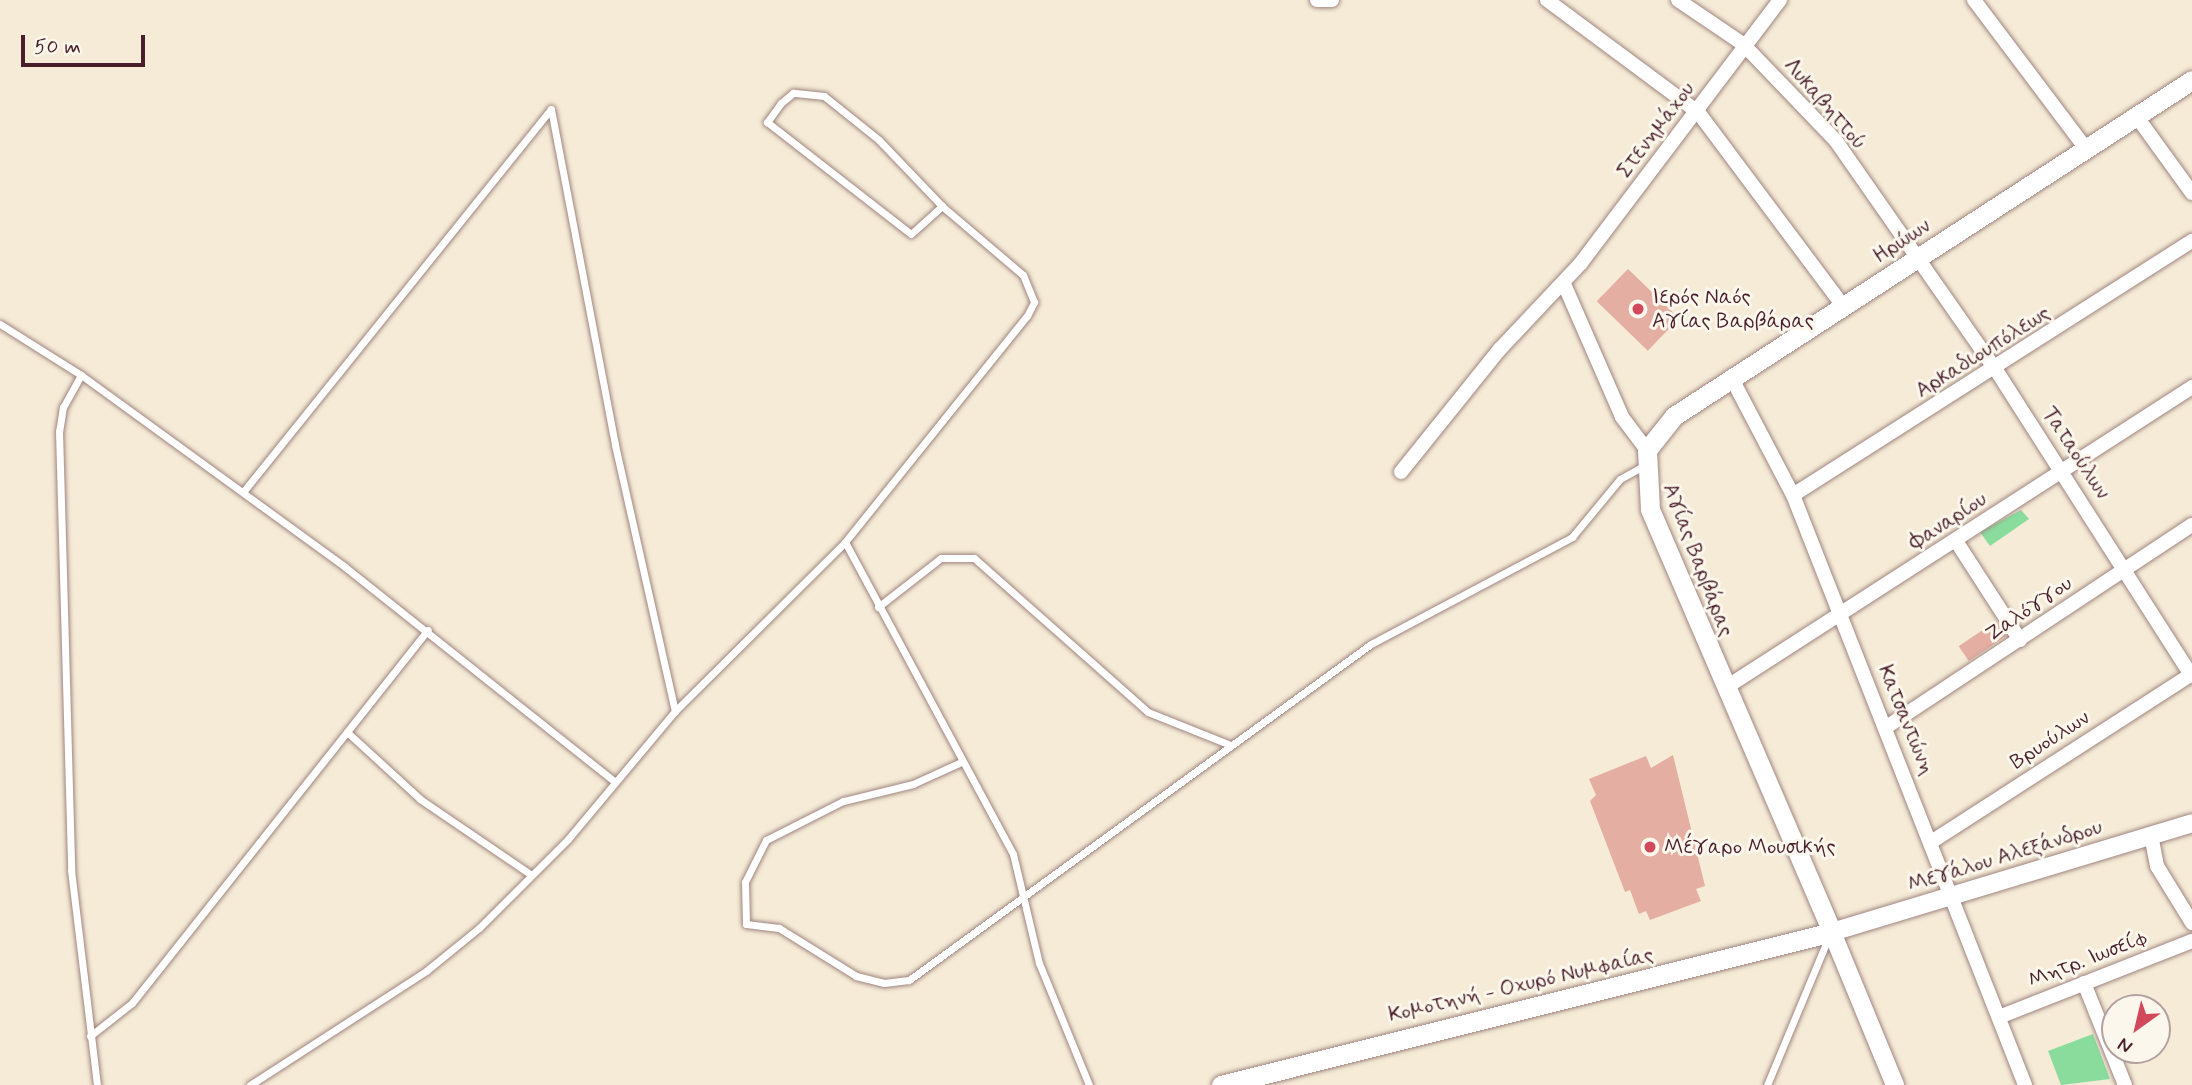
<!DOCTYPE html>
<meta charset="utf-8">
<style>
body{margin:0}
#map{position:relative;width:2192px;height:1085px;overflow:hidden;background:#f5ebd6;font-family:Mynerve,sans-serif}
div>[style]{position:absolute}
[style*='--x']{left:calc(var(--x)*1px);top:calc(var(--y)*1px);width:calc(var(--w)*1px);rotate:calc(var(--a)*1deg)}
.green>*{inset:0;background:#8adc9d}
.building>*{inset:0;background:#e4aea2;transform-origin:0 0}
.roads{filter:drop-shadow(0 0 2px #a08580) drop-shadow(0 0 2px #a08580)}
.service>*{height:7px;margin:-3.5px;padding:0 3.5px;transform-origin:3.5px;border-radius:3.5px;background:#fff}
.minor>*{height:14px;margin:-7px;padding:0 7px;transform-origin:7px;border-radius:7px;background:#fff}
.tertiary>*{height:18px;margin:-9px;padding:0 9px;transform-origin:9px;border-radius:9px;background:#fff}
.secondary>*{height:19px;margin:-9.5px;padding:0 9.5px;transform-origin:9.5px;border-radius:9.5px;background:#fff}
.dots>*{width:19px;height:19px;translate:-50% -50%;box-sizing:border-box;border:4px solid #fbf7ec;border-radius:50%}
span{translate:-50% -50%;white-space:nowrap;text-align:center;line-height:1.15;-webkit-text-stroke:6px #fbf7ec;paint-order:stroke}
.street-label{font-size:21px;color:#4a1f2b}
.poi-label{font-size:21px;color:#4a1f2b}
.left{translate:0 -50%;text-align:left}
.north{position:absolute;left:2101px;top:994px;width:70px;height:70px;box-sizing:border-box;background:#fbf7ec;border:2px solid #b4a19f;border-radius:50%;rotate:214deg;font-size:19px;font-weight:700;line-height:28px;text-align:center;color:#4a1f2b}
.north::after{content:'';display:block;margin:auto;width:24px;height:32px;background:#d1495b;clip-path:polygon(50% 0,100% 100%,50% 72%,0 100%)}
.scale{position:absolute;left:21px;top:35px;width:124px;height:32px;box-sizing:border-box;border:4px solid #4a1f2b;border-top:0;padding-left:9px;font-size:21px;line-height:24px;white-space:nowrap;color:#4a1f2b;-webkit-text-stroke:5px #fbf7ec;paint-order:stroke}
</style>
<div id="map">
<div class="green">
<i style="clip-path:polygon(2021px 510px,2029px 519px,1990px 546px,1980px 532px)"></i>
<i style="clip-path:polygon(2093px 1034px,2110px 1079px,2061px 1085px,2048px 1051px)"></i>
</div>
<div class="building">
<i style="left:1628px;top:269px;width:71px;height:45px;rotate:44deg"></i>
<i style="left:1996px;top:621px;width:18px;height:45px;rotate:56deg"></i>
<i style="clip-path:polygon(1673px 755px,1705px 886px,1696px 889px,1701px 901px,1650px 920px,1646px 911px,1639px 914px,1630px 890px,1625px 892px,1590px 801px,1596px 795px,1589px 779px,1646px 756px,1651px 768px)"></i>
</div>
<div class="roads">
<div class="service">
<i style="--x:551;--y:109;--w:342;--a:79.2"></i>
<i style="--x:615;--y:445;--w:273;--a:77.3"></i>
<i style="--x:0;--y:324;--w:96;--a:32.2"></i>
<i style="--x:81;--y:375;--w:326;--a:36"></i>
<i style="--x:345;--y:567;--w:344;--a:38.5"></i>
<i style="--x:81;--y:375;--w:37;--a:119"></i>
<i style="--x:63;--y:407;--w:24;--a:99"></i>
<i style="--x:59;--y:431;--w:439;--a:88.4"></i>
<i style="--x:71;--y:870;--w:217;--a:83.1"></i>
<i style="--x:243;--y:492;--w:491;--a:-51.2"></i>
<i style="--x:845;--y:542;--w:354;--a:61.7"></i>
<i style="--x:1013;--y:854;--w:112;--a:76.6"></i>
<i style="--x:1039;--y:963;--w:132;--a:67.7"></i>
<i style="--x:878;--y:607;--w:80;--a:-37.9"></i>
<i style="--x:941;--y:558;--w:33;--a:0"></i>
<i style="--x:974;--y:558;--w:232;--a:41.5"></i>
<i style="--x:1148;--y:712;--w:86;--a:21.8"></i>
<i style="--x:347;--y:732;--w:99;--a:42.5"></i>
<i style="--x:420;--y:799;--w:133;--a:34.3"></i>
<i style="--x:959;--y:763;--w:51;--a:155.5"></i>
<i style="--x:913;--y:784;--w:72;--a:166.3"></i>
<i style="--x:843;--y:801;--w:86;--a:153.1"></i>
<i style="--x:766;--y:840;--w:47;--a:116.6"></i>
<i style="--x:745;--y:882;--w:42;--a:88.6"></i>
<i style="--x:746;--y:924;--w:33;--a:7"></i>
<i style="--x:779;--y:928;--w:91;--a:31.9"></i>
<i style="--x:856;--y:976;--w:29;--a:14"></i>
<i style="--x:884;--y:983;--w:25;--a:-7"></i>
<i style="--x:909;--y:980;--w:571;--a:-36.03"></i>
<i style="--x:1371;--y:644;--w:228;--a:-28"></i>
<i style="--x:1572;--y:537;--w:75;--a:-50.4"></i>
<i style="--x:1620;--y:479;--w:26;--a:-29"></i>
<i style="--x:90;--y:1036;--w:53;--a:-38.2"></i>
<i style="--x:132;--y:1003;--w:476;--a:-51.6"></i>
<i style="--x:250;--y:1085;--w:210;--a:-32.9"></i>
<i style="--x:426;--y:971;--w:68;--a:-39.1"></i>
<i style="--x:479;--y:928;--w:126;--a:-45"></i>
<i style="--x:568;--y:839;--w:167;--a:-50.1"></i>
<i style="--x:675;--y:711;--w:240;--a:-44.8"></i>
<i style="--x:845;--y:542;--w:290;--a:-51.2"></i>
<i style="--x:1027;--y:316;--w:16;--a:-63"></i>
<i style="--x:1034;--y:302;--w:29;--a:-112"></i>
<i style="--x:1023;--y:275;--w:106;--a:-139.6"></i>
<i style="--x:942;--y:206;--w:91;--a:-133.7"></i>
<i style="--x:879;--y:140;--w:70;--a:-141.3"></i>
<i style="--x:824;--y:96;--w:31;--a:-174"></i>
<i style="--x:793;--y:93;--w:16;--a:140"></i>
<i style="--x:781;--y:103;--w:24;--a:126"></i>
<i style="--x:767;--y:122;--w:182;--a:37.9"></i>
<i style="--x:911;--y:234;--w:42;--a:-42.1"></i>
<i style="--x:1767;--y:1085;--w:161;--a:-67.4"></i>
</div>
<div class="minor">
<i style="--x:1317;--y:0;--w:15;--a:0"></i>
<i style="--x:1547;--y:0;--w:188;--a:36.6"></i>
<i style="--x:1698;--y:112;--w:242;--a:53.2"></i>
<i style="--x:1678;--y:0;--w:78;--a:34.1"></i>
<i style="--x:1743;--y:44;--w:134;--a:46.2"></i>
<i style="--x:1836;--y:141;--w:279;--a:55.1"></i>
<i style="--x:1996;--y:370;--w:363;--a:57.4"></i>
<i style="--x:1974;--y:0;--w:188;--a:53"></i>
<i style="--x:2137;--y:117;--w:94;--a:54.1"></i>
<i style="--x:1564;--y:284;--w:145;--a:66.4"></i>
<i style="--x:1622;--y:417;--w:41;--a:52.9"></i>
<i style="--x:1731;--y:377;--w:133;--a:62.3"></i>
<i style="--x:1793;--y:495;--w:634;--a:68.53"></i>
<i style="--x:1401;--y:472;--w:158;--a:-51.2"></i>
<i style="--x:1500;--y:349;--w:118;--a:-46.7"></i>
<i style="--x:1581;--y:263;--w:330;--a:-52.9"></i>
<i style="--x:1793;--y:495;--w:473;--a:-32.5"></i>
<i style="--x:1956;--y:541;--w:118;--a:57.1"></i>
<i style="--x:1725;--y:688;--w:556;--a:-32.8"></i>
<i style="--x:1888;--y:726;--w:364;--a:-33.5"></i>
<i style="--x:2151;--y:835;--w:32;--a:79"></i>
<i style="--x:2157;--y:866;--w:67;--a:58.4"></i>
<i style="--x:1931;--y:842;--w:310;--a:-32.8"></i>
<i style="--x:2084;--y:983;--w:110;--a:68.1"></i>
<i style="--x:1999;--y:1017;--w:207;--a:-21.5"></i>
</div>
<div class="tertiary">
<i style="--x:1895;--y:1085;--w:165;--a:-112.4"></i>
<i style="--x:1832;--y:932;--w:376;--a:-16.8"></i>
</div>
<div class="secondary">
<i style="--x:1221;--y:1085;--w:630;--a:-14.06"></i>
<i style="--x:1832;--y:932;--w:460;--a:-113.3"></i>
<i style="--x:1650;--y:509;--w:59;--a:-92.9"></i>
<i style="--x:1647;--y:450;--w:43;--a:-51.5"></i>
<i style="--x:1674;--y:416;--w:617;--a:-32.97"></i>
</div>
</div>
<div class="dots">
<i style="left:1638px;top:309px;background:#d1495b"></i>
<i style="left:1650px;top:847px;background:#d1495b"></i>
</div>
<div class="street-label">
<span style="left:1825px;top:104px;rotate:49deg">Λυκαβηττού</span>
<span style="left:1656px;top:130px;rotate:-53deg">Στενημάχου</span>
<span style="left:1902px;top:241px;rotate:-33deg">Ηρώων</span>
<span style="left:1983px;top:352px;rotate:-32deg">Αρκαδιουπόλεως</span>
<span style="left:2076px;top:453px;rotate:57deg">Ταταούλων</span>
<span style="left:1948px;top:521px;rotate:-33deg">Φαναρίου</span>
<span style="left:1698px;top:560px;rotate:69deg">Αγίας Βαρβάρας</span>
<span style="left:2029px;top:609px;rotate:-34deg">Ζαλόγγου</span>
<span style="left:1906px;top:720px;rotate:68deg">Κατσαντώνη</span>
<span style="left:2050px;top:740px;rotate:-33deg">Βρυούλων</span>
<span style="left:2005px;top:856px;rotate:-17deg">Μεγάλου Αλεξάνδρου</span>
<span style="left:2088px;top:959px;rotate:-21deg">Μητρ. Ιωσείφ</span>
<span style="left:1521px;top:985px;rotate:-13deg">Κομοτηνή - Οχυρό Νυμφαίας</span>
</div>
<div class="poi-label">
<span class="left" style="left:1652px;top:309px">Ιερός Ναός<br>Αγίας Βαρβάρας</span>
<span class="left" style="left:1664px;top:847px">Μέγαρο Μουσικής</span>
</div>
<div class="north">N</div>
<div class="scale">50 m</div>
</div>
